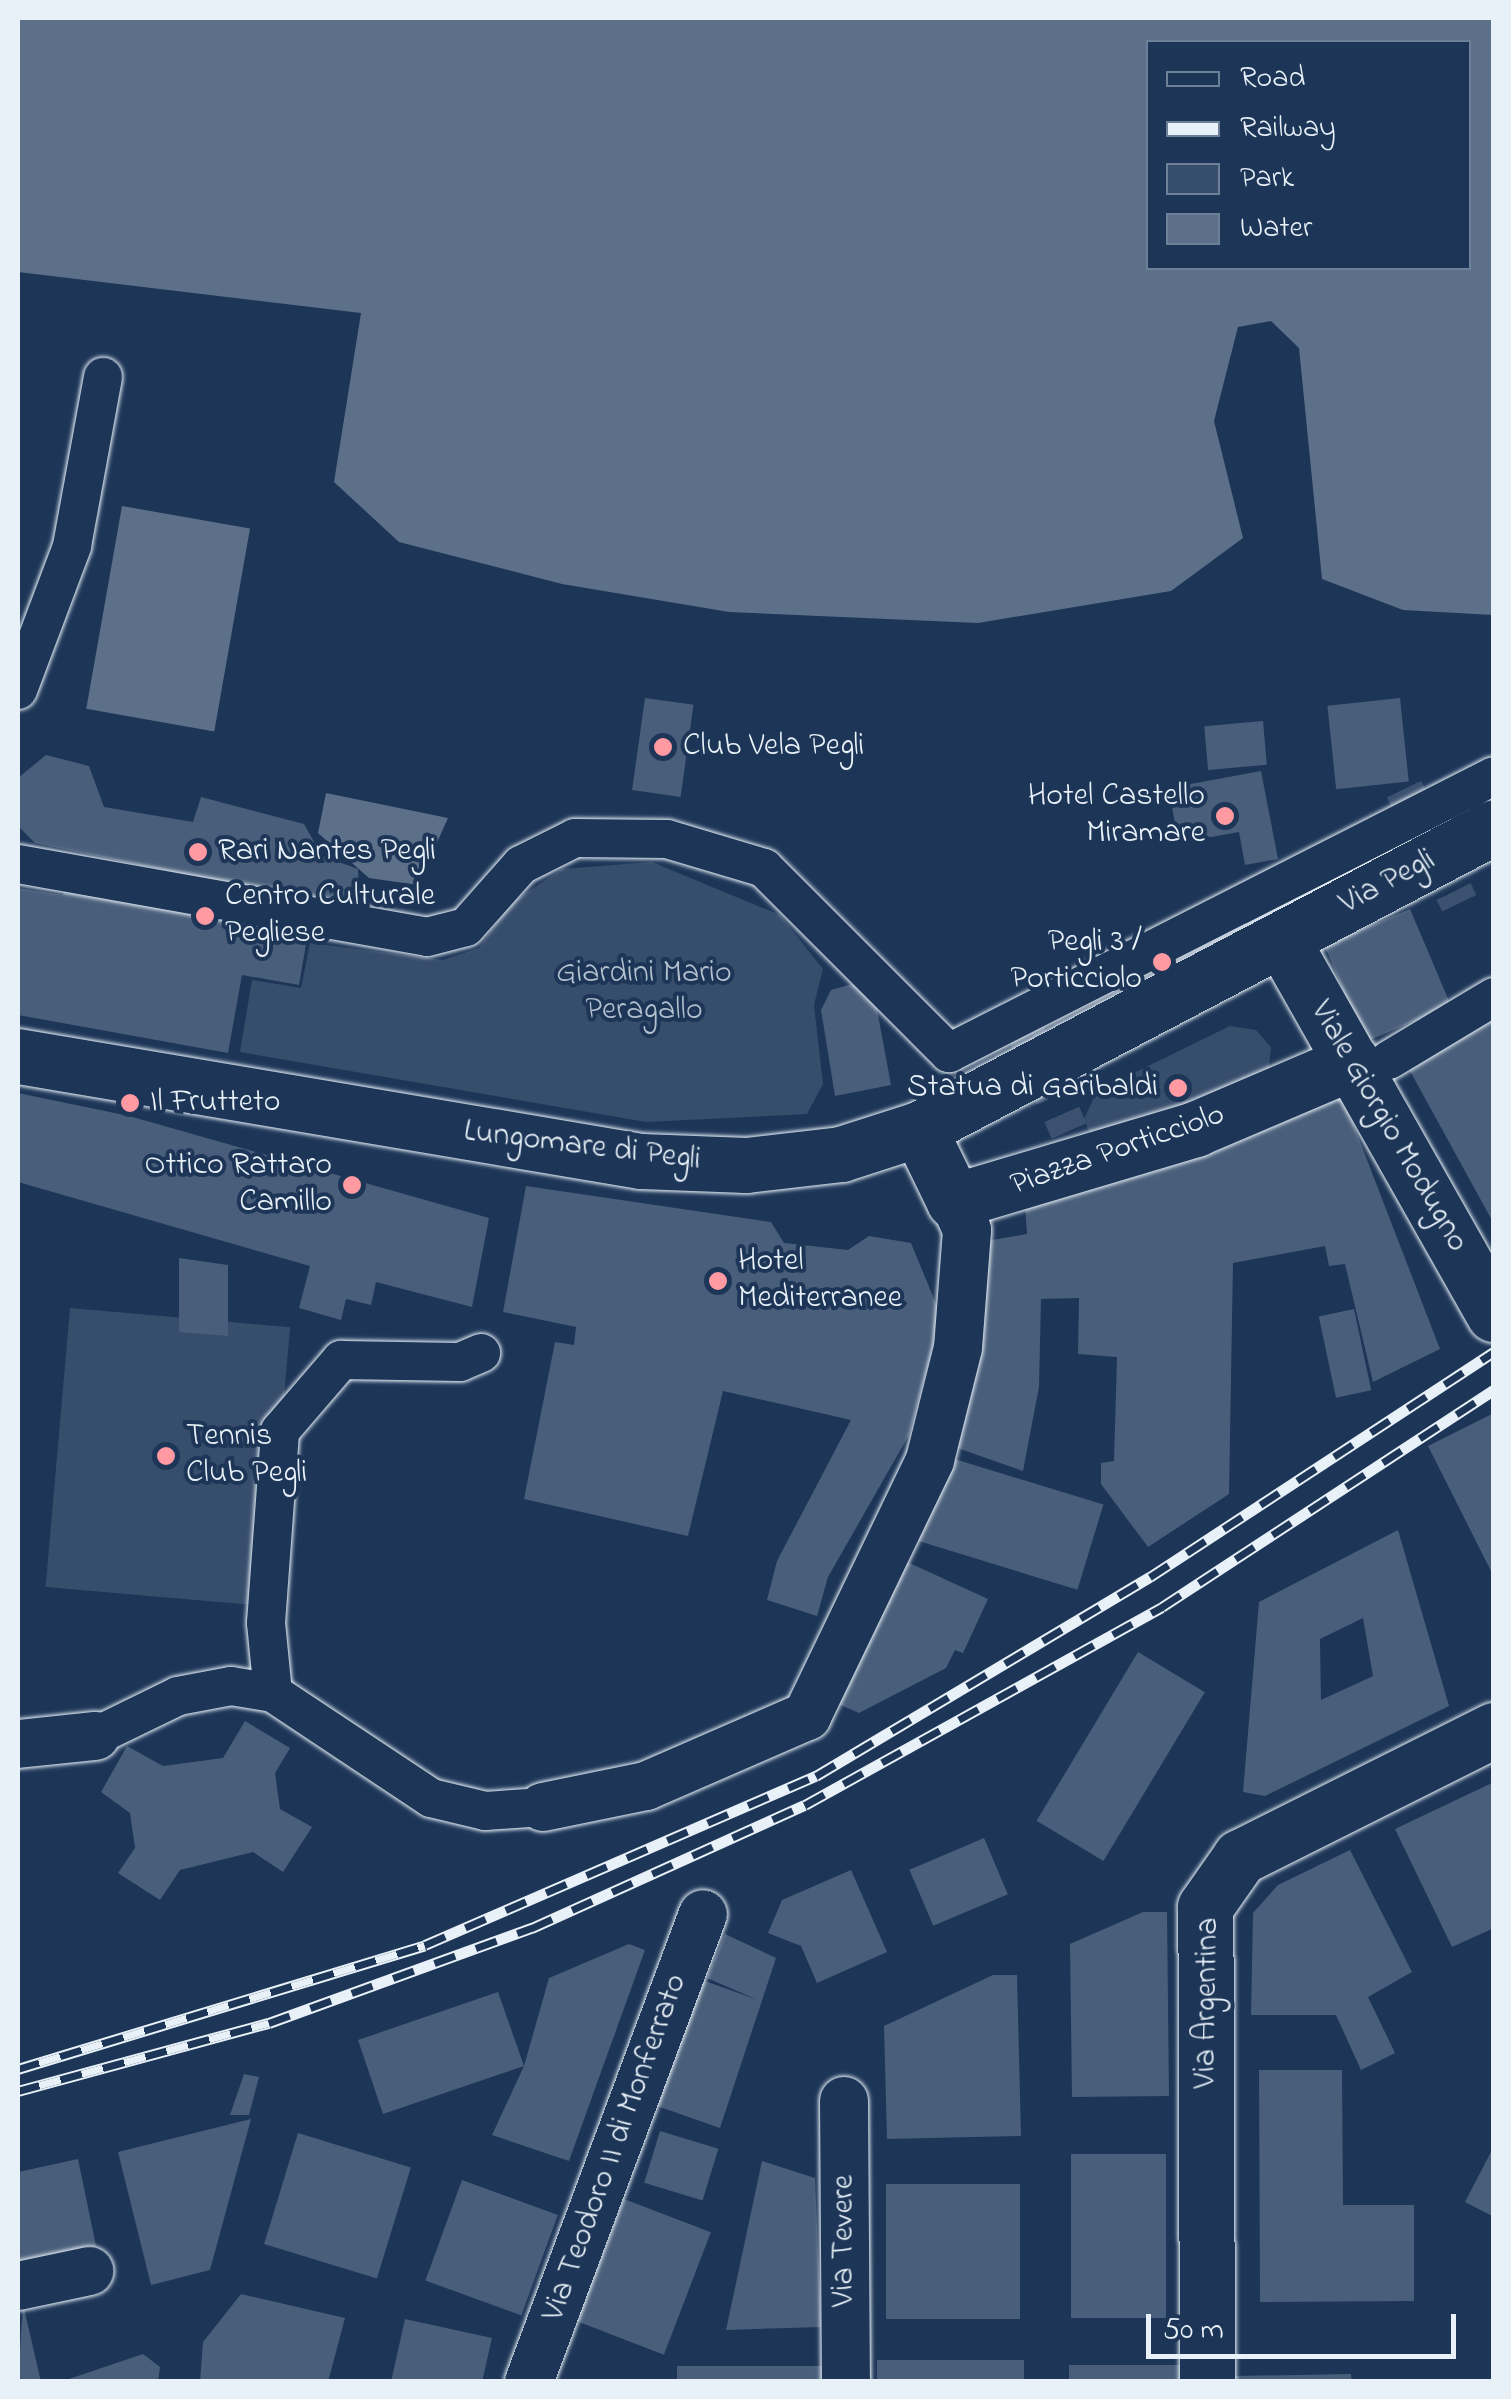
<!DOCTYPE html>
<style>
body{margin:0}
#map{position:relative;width:1511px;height:2399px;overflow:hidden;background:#1d3557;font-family:"Indie Flower",sans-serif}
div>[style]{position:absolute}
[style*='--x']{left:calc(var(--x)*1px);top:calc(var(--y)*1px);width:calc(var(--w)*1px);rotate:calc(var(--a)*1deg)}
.green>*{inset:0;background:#374d6c;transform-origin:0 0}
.water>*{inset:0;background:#5d7089;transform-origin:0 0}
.building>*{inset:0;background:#495e7a;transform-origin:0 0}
.pedestrian-tunnel>*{height:38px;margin-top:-19px;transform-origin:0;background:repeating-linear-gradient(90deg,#3b516f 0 38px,transparent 0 57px)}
.roads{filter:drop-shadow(0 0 2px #e8f1f8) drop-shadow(0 0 2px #e8f1f8)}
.pedestrian>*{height:38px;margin:-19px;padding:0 19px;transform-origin:19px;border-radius:19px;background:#1d3557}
.minor>*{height:48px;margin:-24px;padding:0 24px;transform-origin:24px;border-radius:24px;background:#1d3557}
.tertiary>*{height:55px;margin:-27.5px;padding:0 27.5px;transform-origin:27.5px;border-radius:27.5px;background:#1d3557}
.primary>*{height:55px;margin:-27.5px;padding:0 27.5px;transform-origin:27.5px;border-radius:27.5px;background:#1d3557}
.rail>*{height:11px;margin-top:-5.5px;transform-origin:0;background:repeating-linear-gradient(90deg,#1d3557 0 22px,#e8f1f8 0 44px);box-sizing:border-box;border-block:2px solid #e8f1f8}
.dots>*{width:28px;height:28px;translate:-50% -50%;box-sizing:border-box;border:5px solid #1d3557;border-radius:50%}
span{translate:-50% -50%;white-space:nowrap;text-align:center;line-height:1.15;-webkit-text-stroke:8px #1d3557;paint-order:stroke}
.poi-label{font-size:32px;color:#e8f1f8}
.left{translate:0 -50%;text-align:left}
.right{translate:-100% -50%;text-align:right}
.street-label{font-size:32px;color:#e8f1f8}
.park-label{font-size:32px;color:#b3c0ce}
.frame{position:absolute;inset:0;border:20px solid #e8f1f8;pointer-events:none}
.legend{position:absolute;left:1146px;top:40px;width:325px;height:230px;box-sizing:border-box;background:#1d3557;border:2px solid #6e8097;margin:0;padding:12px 18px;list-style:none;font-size:30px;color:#e8f1f8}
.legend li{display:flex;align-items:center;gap:20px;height:50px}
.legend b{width:50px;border:2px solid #6e8097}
.scale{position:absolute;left:1146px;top:2314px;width:310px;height:45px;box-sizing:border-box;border:5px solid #e8f1f8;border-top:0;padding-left:12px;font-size:30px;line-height:35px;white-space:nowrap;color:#e8f1f8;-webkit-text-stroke:8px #1d3557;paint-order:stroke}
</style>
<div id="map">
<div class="green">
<i style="clip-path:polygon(652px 862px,780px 915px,823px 969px,814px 1005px,823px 1084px,807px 1114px,646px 1122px,240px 1052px,252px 980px,301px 988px,310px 943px,443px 960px,479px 948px,511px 903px,562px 869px)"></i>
<i style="clip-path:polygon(1230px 1026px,1256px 1030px,1271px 1047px,1268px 1076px,1101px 1138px,1089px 1131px,1084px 1119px,1097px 1091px)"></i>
<i style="left:70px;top:1308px;width:221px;height:280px;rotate:5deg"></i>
</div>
<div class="water">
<i style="clip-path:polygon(evenodd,18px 18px,1493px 18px,1493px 615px,1403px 610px,1322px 579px,1299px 348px,1271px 321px,1238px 327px,1214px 421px,1243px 538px,1171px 591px,978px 623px,729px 612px,562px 584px,399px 542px,334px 482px,361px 313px,18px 272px,18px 18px,1148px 42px,1468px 42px,1468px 268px,1148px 268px,1148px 42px)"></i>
<i style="left:122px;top:506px;width:130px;height:206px;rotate:10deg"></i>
<i style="clip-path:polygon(326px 793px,448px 818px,418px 885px,369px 878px,318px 833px)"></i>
</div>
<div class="building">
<i style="left:645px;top:698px;width:49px;height:93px;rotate:8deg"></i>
<i style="left:1400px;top:698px;width:84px;height:73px;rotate:84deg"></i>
<i style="left:1263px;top:721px;width:44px;height:59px;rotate:85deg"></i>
<i style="clip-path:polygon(46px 755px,89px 766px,104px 807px,193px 822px,201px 797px,304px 824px,322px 856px,358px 869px,359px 900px,346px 908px,35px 843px,18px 826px,18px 778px)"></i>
<i style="clip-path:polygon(1261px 771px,1278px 859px,1245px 865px,1239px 832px,1178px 843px,1169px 788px)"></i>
<i style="clip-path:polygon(65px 884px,253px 917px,250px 933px,306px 944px,299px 985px,242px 975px,228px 1053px,18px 1015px,18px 888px,63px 895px)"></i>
<i style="left:1410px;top:909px;width:105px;height:93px;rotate:67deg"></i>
<i style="clip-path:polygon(852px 984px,874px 993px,891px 1085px,835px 1096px,821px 1010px,831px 990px)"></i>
<i style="clip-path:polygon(1494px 1017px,1494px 1224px,1404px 1060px)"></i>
<i style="clip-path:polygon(18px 1093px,129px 1116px,489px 1218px,472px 1307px,376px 1282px,371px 1305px,346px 1299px,341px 1320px,299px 1308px,310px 1266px,18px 1182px)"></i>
<i style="clip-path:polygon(1342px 1095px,1440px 1349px,1373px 1382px,1345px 1264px,1329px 1266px,1325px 1246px,1233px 1263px,1229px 1494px,1148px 1547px,1101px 1484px,1101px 1463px,1114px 1461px,1117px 1357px,1078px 1354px,1079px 1298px,1041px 1299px,1039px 1387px,1023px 1471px,946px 1444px,969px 1244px,1027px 1234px,1025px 1205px)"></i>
<i style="clip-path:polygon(526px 1186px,771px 1222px,784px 1243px,848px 1250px,869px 1236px,911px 1243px,941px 1316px,909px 1435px,828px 1577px,817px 1616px,767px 1600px,777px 1561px,851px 1420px,723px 1391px,688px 1536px,524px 1499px,555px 1342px,574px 1345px,576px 1327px,503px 1312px)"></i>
<i style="clip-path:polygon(179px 1258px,228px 1265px,228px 1336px,179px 1332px)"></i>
<i style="left:1354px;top:1309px;width:83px;height:36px;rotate:78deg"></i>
<i style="clip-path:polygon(1494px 1413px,1494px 1577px,1428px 1446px)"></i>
<i style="left:938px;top:1454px;width:173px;height:89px;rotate:17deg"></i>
<i style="clip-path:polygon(evenodd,1398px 1530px,1449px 1706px,1265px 1796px,1243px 1792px,1259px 1602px,1398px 1530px,1363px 1618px,1373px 1676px,1321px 1700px,1320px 1639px,1363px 1618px)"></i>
<i style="clip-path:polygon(905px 1561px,988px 1599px,963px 1653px,955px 1650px,946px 1668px,859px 1713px,836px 1703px)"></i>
<i style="left:1138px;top:1652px;width:78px;height:197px;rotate:31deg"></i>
<i style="clip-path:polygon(245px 1721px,290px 1748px,275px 1773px,280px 1809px,312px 1827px,283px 1872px,253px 1852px,180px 1870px,160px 1900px,118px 1873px,135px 1848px,130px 1813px,101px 1792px,127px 1746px,163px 1766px,223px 1758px)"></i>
<i style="clip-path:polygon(1494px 1782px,1494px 1928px,1452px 1947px,1395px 1829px)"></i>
<i style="left:984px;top:1838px;width:61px;height:81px;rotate:67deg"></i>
<i style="clip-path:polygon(1350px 1850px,1412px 1972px,1368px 1997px,1395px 2053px,1361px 2070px,1336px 2015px,1251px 2015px,1253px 1913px,1278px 1885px)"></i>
<i style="clip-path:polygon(851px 1870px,887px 1952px,817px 1983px,801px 1946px,768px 1933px,782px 1900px)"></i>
<i style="clip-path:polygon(1143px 1912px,1167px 1912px,1169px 2096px,1072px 2097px,1070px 1944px)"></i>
<i style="clip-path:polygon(725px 1934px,776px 1958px,720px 2128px,657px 2106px,702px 1980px,758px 2000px,707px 1978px)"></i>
<i style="clip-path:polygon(629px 1944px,645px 1950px,569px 2161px,492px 2135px,524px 2066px,383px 2114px,358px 2040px,498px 1992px,524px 2066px,549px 1978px)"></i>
<i style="clip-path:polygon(993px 1975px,1017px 1975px,1021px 2136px,887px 2139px,884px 2026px)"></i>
<i style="clip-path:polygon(1259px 2070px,1342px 2070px,1343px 2205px,1414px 2205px,1414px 2301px,1260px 2302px)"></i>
<i style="clip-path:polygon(244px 2074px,259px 2077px,249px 2115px,230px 2115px)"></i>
<i style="clip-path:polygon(251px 2119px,210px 2270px,151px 2285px,118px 2152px)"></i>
<i style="left:660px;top:2131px;width:61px;height:54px;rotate:17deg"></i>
<i style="left:298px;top:2133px;width:118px;height:116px;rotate:17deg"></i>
<i style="clip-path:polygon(1494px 2146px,1494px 2217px,1465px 2202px)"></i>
<i style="left:1071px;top:2154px;width:95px;height:164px"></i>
<i style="clip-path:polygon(78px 2159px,96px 2246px,18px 2262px,18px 2172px)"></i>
<i style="clip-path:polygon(762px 2161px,815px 2178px,821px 2327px,726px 2330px)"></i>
<i style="left:462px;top:2180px;width:102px;height:107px;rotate:20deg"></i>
<i style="left:886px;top:2184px;width:134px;height:135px"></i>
<i style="left:624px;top:2199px;width:93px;height:131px;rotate:21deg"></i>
<i style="clip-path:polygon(241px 2294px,345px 2318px,328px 2382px,200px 2382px,203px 2342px)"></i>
<i style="clip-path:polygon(23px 2304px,41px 2382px,18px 2382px)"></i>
<i style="clip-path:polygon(405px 2319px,492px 2338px,482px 2382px,391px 2382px)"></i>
<i style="clip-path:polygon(143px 2354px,160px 2367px,158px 2382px,60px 2382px)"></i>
<i style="left:877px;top:2360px;width:147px;height:22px"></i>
<i style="left:1069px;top:2365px;width:112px;height:17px"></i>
<i style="left:677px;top:2366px;width:146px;height:17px"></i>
<i style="clip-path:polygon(1351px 2374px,1352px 2382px,1234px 2382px,1234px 2376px)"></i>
</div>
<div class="pedestrian-tunnel">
<i style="--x:1404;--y:789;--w:127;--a:64.2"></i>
<i style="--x:1016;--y:1010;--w:132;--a:66.3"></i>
</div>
<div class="roads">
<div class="pedestrian">
<i style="--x:18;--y:690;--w:154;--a:-69.4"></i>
<i style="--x:72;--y:546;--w:172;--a:-79.6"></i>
<i style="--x:18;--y:864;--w:415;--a:10.1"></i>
<i style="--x:427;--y:937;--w:40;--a:-14.4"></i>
<i style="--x:466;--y:927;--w:83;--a:-48.4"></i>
<i style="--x:521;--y:865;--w:60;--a:-26.6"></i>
<i style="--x:575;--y:838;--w:92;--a:0.6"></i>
<i style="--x:667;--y:839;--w:101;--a:16.6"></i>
<i style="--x:764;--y:868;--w:262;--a:45"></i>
<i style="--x:949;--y:1053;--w:611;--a:-26.94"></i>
<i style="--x:1389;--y:1060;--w:122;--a:-31"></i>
<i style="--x:273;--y:1693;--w:70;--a:-95.7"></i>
<i style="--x:266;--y:1623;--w:193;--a:-85.8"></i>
<i style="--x:280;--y:1431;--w:94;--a:-49.3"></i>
<i style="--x:341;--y:1360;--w:119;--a:1"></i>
<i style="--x:460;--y:1362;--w:23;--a:-23"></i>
<i style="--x:96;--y:1736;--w:91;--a:-26"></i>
<i style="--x:178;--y:1696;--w:54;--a:-10.7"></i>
<i style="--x:231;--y:1686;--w:43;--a:9.5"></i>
<i style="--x:273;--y:1693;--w:190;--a:33.6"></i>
<i style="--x:431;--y:1798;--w:56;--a:13.5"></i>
<i style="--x:485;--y:1811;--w:58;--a:-3.9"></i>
</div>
<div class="minor">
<i style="--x:18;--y:1744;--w:78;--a:-5.9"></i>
<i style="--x:543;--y:1807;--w:105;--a:-11.5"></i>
<i style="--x:646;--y:1786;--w:176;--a:-23.5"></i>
<i style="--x:807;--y:1716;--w:284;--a:-64.3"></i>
<i style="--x:930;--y:1460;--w:115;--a:-76"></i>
<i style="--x:958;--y:1348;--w:118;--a:-85.6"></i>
<i style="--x:967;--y:1230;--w:32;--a:-114"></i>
<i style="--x:844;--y:2101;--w:281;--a:89.6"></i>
<i style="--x:18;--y:2286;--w:73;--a:-11.9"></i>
<i style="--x:529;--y:2382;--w:499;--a:-69.6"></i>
</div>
<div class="tertiary">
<i style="--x:1282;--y:940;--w:430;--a:60.5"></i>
<i style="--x:919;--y:1129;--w:80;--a:64.1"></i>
<i style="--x:954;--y:1201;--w:252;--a:-16.6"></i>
<i style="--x:1195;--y:1129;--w:171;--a:-23.1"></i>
<i style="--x:1207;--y:2382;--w:475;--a:-90.2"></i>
<i style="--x:1205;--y:1907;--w:61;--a:-55"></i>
<i style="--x:1240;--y:1857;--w:284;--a:-26.6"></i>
</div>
<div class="primary">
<i style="--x:18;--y:1056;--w:632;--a:9.57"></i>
<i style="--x:641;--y:1161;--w:105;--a:2.2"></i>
<i style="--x:746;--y:1165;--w:96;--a:-6.6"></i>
<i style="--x:841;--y:1154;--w:82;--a:-17.8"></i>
<i style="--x:919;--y:1129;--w:649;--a:-27.71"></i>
</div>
</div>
<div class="rail">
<i style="--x:18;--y:2069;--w:425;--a:-16.9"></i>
<i style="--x:425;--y:1945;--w:426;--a:-23.4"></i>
<i style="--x:816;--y:1776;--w:389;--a:-30.8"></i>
<i style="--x:1150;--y:1577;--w:411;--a:-33.2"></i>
<i style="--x:18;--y:2091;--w:260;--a:-15.2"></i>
<i style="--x:269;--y:2023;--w:280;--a:-19.9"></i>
<i style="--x:532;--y:1928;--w:299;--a:-24.3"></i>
<i style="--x:805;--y:1805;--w:408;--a:-29"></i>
<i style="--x:1162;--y:1607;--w:397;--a:-33.2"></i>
</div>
<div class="dots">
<i style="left:663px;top:747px;background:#ff9aa2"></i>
<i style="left:1225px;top:816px;background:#ff9aa2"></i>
<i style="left:198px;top:852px;background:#ff9aa2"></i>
<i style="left:205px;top:916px;background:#ff9aa2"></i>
<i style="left:1162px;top:962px;background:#ff9aa2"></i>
<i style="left:1178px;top:1088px;background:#ff9aa2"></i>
<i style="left:130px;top:1103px;background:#ff9aa2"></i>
<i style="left:352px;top:1185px;background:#ff9aa2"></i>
<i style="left:718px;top:1281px;background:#ff9aa2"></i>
<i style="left:166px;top:1456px;background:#ff9aa2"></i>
</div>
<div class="poi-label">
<span class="left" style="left:683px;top:747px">Club Vela Pegli</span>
<span class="right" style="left:1205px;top:816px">Hotel Castello<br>Miramare</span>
<span class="left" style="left:218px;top:852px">Rari Nantes Pegli</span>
<span class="left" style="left:225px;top:916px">Centro Culturale<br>Pegliese</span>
<span class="right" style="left:1142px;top:962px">Pegli 3 /<br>Porticciolo</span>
<span class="right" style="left:1158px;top:1088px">Statua di Garibaldi</span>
<span class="left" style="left:150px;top:1103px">Il Frutteto</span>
<span class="right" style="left:332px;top:1185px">Ottico Rattaro<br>Camillo</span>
<span class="left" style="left:738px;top:1281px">Hotel<br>Mediterranee</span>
<span class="left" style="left:186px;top:1456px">Tennis<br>Club Pegli</span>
</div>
<div class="street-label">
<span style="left:1388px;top:883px;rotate:-28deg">Via Pegli</span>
<span style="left:1388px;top:1127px;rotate:60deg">Viale Giorgio Modugno</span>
<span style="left:582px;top:1147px;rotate:7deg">Lungomare di Pegli</span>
<span style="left:1118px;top:1151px;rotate:-19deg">Piazza Porticciolo</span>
<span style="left:1208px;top:2003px;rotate:-89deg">Via Argentina</span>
<span style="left:616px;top:2148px;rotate:-70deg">Via Teodoro II di Monferrato</span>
<span style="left:845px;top:2241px;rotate:-90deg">Via Tevere</span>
</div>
<div class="park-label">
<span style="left:644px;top:993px">Giardini Mario<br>Peragallo</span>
</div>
<div class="frame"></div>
<ul class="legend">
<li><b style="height:12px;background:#1d3557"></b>Road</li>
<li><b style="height:12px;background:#e8f1f8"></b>Railway</li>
<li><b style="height:28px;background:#374d6c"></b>Park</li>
<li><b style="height:28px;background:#5d7089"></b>Water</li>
</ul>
<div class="scale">50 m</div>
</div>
